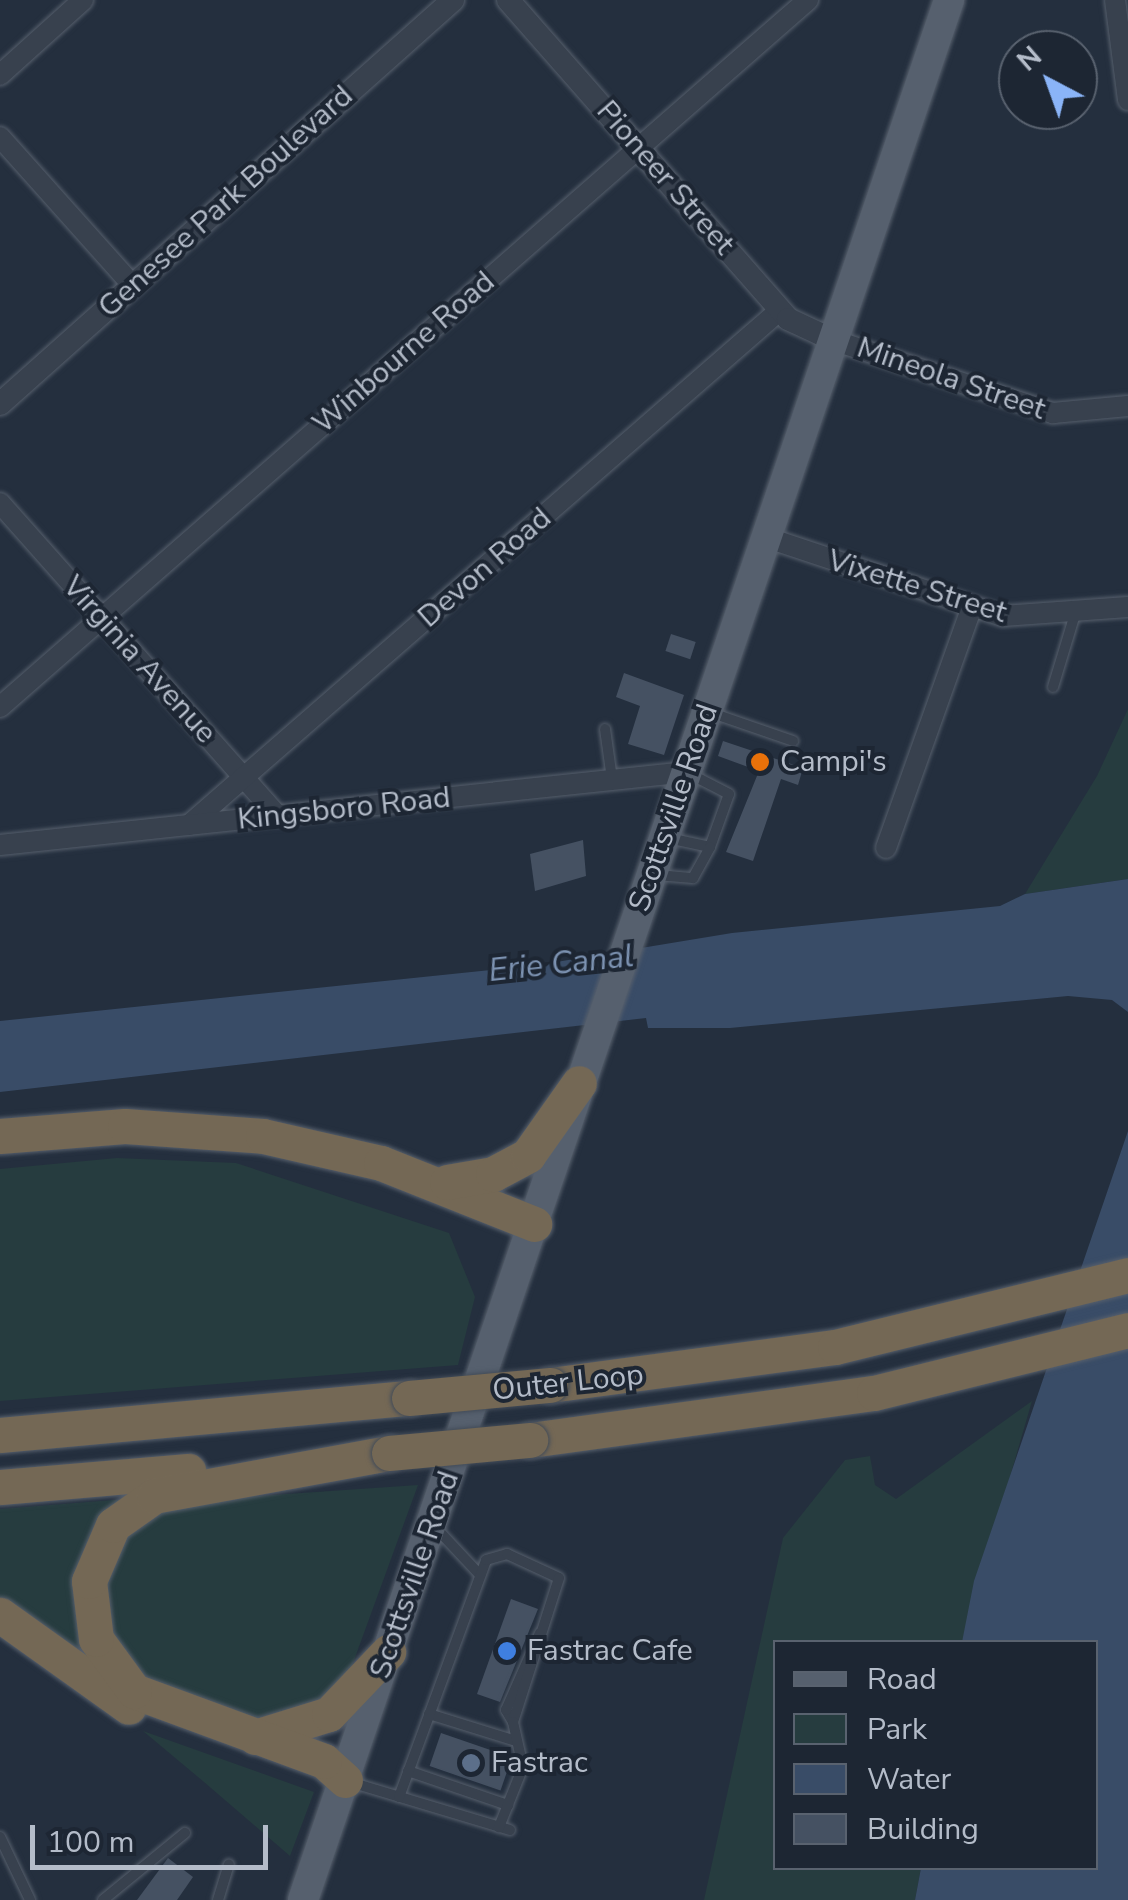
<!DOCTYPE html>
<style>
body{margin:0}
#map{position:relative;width:1128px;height:1900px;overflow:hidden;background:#242f3e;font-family:"Nunito Sans",sans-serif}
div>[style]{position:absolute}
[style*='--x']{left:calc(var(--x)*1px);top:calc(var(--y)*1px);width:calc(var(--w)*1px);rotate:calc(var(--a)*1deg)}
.green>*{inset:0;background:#263c3f}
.water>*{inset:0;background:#394c67}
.building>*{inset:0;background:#455162;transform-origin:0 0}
.roads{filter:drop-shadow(0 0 2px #565f6c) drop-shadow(0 0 2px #565f6c)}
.service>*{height:10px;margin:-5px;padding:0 5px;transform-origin:5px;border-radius:5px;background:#38414e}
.minor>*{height:20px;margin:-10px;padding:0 10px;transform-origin:10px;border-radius:10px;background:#38414e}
.tertiary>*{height:22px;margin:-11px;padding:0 11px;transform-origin:11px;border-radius:11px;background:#38414e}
.primary>*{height:30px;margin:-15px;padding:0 15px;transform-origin:15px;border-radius:15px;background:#56606e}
.motorway>*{height:35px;margin:-17.5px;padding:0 17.5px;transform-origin:17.5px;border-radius:17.5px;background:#746855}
.bridges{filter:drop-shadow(0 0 2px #434c59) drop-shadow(0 0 2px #434c59)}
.motorway-bridge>*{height:35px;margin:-17.5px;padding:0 17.5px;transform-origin:17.5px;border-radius:17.5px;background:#746855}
.dots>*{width:28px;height:28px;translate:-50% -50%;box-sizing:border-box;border:5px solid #1d2633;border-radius:50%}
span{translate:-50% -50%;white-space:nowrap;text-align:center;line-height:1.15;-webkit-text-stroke:8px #1d2633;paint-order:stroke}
.street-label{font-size:30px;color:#b4bcc9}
.poi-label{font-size:30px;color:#b4bcc9}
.left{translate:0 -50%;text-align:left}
.water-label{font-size:32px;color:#7c92b1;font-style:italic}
.legend{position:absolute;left:773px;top:1640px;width:325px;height:230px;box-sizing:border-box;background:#1d2633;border:2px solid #59626f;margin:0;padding:12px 18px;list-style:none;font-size:30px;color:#b4bcc9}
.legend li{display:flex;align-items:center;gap:20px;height:50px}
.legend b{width:50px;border:2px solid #59626f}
.north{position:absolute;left:998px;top:30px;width:100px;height:100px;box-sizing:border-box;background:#1d2633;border:2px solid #59626f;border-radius:50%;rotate:319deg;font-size:28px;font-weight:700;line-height:40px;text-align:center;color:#b4bcc9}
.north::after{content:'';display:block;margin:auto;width:35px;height:45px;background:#8ab4f8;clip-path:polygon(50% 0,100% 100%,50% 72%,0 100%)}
.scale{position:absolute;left:30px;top:1825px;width:238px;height:45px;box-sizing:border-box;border:5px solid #b4bcc9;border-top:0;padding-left:12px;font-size:30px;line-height:35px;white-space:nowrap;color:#b4bcc9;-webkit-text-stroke:8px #1d2633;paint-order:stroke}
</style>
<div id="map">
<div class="green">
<i style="clip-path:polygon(1128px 709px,1128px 879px,1025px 894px,1097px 776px)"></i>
<i style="clip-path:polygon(117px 1158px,236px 1163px,449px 1233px,475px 1297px,458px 1365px,0 1401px,0 1169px)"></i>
<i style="clip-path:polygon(1032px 1401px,962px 1642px,776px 1642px,776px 1868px,921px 1868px,915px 1900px,704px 1900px,783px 1538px,845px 1460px,870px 1456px,875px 1485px,896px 1499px)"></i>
<i style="clip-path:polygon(418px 1485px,345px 1685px,272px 1727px,149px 1684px,113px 1647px,102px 1597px,121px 1540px,154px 1513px,242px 1497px)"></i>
<i style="clip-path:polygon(126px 1499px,111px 1514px,100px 1669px,0 1601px,0 1509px)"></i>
<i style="clip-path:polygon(143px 1731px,314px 1792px,290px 1856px,204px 1782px)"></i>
</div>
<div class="water">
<i style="clip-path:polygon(1128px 879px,1128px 1012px,1112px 1000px,1068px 996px,730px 1028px,648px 1028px,646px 1018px,0 1092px,0 1021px,538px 965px,732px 933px,1000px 906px,1025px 894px)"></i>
<i style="clip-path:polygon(1128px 1131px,1128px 1900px,915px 1900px,921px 1868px,1096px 1868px,1096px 1642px,962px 1642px,974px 1581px)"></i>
</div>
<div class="building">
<i style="left:671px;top:634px;width:26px;height:18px;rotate:18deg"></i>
<i style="clip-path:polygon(624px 673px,684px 695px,664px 755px,628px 744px,640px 706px,616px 697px)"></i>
<i style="clip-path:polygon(723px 741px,803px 768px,798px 785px,781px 779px,753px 861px,726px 852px,759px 771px,718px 756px)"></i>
<i style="clip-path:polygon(583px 840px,586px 876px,535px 891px,530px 854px)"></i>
<i style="clip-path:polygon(511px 1599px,538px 1609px,500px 1702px,477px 1694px)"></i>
<i style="left:441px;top:1733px;width:75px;height:35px;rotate:19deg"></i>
<i style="clip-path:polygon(168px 1858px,193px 1877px,177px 1900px,137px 1900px)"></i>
</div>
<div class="roads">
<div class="service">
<i style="--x:1053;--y:687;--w:76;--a:-73.2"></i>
<i style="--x:709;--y:712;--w:89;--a:19"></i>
<i style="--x:605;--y:729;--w:50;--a:82"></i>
<i style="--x:668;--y:838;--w:43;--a:12.1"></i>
<i style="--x:710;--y:847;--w:56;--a:-70.3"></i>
<i style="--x:729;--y:794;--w:46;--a:-152.9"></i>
<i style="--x:657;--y:875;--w:36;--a:5"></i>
<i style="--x:693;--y:878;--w:35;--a:-61"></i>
<i style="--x:437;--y:1529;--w:63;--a:46.9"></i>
<i style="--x:429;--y:1714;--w:91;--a:17.2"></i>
<i style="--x:513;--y:1722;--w:14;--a:-120"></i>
<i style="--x:506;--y:1710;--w:84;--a:-66.2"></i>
<i style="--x:408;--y:1771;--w:106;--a:18.8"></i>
<i style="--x:350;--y:1782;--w:167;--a:16.7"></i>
<i style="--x:399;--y:1797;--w:252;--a:-69.8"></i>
<i style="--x:486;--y:1560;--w:22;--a:-16"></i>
<i style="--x:507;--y:1554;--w:57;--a:24.8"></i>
<i style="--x:559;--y:1578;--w:151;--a:107.7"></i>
<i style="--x:513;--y:1722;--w:46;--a:77.5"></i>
<i style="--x:523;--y:1767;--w:65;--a:111.8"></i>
<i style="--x:0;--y:1837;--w:70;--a:64.5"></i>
<i style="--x:103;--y:1900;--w:106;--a:-39.3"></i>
<i style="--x:218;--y:1900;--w:37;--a:-73"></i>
</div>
<div class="minor">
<i style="--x:1115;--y:0;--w:101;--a:82.6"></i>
<i style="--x:0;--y:75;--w:112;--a:-42.1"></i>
<i style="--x:0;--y:137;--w:200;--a:48.2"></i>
<i style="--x:833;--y:340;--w:232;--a:18.4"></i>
<i style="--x:1053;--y:413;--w:75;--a:-5.3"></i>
<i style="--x:0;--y:503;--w:419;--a:48.4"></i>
<i style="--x:768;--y:538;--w:248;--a:18.4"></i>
<i style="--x:1003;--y:616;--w:125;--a:-4.1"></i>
<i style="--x:0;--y:707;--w:1074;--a:-41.19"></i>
<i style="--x:189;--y:825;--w:784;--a:-41.07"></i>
<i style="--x:0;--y:845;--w:691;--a:-6.07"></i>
<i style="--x:886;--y:848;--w:254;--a:-70.4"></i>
</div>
<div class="tertiary">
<i style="--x:508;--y:0;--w:424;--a:48.7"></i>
<i style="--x:788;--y:319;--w:50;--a:25"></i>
<i style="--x:0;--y:404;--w:607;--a:-41.73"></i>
</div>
<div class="primary">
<i style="--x:303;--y:1900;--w:2007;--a:-71.22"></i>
</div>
<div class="motorway">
<i style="--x:0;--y:1136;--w:125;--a:-4.6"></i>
<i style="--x:125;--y:1126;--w:138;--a:4.1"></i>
<i style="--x:263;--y:1136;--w:121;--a:12.9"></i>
<i style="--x:381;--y:1163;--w:165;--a:21.7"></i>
<i style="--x:447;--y:1182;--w:47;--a:-9.9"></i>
<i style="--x:493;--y:1174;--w:40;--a:-28"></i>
<i style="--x:528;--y:1155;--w:88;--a:-54.7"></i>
<i style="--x:550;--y:1385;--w:288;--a:-7.6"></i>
<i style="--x:835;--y:1347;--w:302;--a:-13.8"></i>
<i style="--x:0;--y:1435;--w:411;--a:-5.2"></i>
<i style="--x:530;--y:1440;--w:347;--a:-7.8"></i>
<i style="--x:874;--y:1393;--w:262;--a:-13.9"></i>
<i style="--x:0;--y:1487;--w:189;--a:-4.9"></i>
<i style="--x:0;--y:1615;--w:158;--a:35.5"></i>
<i style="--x:255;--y:1737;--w:77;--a:-17.3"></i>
<i style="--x:329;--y:1714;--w:86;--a:-46.4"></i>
<i style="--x:345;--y:1780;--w:28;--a:-138"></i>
<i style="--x:324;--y:1761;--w:202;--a:-159.8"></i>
<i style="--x:134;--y:1691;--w:64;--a:-126.2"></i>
<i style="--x:96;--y:1639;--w:58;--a:-96.9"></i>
<i style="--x:89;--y:1581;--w:61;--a:-66.8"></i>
<i style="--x:113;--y:1525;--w:50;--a:-35.3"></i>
<i style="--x:154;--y:1496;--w:239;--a:-10.4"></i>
</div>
</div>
<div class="bridges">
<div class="motorway-bridge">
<i style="--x:409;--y:1398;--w:142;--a:-5.3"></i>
<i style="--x:389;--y:1453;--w:142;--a:-5.3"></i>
</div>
</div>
<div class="dots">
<i style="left:760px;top:762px;background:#e8710a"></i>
<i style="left:507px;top:1651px;background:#3f7fe0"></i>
<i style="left:471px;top:1763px;background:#5c6f8a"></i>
</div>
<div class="street-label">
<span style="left:665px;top:178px;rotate:49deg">Pioneer Street</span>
<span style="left:226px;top:202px;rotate:-42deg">Genesee Park Boulevard</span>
<span style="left:404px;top:353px;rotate:-41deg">Winbourne Road</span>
<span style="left:951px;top:379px;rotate:19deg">Mineola Street</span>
<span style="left:485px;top:568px;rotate:-41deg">Devon Road</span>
<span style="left:917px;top:587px;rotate:17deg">Vixette Street</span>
<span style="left:139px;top:660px;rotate:48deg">Virginia Avenue</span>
<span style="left:674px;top:808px;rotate:-71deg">Scottsville Road</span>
<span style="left:344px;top:809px;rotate:-6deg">Kingsboro Road</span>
<span style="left:568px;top:1383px;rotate:-6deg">Outer Loop</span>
<span style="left:415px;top:1575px;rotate:-71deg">Scottsville Road</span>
</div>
<div class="poi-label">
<span class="left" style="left:780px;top:762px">Campi's</span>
<span class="left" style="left:527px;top:1651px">Fastrac Cafe</span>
<span class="left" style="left:491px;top:1763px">Fastrac</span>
</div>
<div class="water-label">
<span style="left:561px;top:964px;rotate:-6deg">Erie Canal</span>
</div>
<ul class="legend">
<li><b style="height:12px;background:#56606e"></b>Road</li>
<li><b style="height:28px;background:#263c3f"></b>Park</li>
<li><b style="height:28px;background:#394c67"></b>Water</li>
<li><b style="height:28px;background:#455162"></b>Building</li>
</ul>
<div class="north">N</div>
<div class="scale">100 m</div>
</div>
